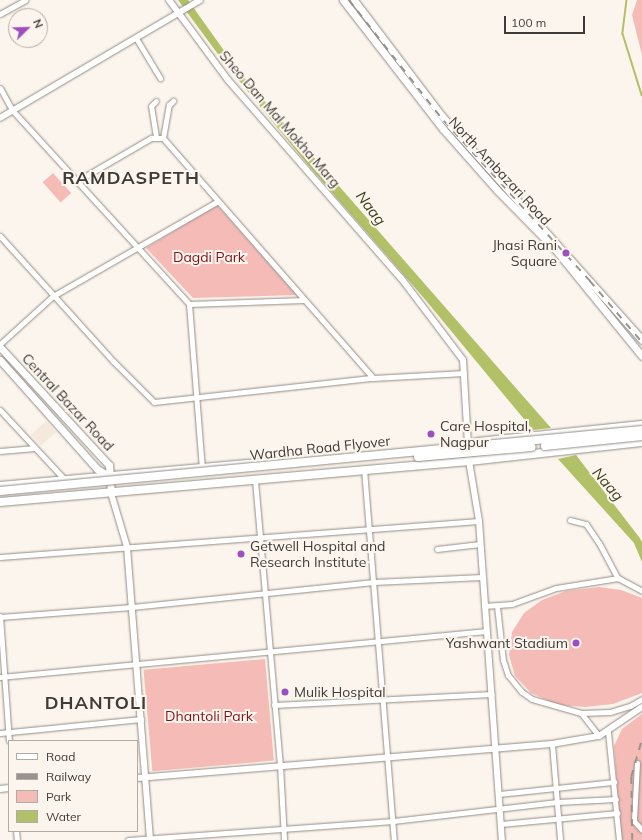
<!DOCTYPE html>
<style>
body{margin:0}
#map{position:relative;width:642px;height:840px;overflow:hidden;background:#fcf5ed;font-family:Mulish,sans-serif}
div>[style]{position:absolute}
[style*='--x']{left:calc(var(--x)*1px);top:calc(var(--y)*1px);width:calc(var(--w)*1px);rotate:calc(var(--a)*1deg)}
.built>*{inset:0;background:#f5e9dc;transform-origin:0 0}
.green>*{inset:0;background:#f5bcb7;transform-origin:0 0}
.water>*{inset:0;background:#b2c068}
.stream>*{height:1.5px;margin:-0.75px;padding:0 0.75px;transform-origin:0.75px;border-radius:0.75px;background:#b2c068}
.roads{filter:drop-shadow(0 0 1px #928c85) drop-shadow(0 0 1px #928c85)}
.minor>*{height:5px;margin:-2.5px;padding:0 2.5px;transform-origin:2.5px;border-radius:2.5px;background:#fff}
.tertiary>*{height:6px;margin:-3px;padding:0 3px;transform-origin:3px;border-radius:3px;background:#fff}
.secondary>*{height:7px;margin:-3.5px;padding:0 3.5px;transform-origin:3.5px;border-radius:3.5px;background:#fff}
.primary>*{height:8px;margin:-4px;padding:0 4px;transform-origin:4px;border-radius:4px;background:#fff}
.rail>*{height:1.5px;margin-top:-0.75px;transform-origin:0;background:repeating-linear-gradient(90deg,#98938e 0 7px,transparent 0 14px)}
.bridges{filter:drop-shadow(0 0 1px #928c85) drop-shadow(0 0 1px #928c85)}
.trunk-bridge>*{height:8px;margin:-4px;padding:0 4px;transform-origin:4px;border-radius:4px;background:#fff}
.dots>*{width:11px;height:11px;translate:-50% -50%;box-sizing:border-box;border:2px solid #fcf5ed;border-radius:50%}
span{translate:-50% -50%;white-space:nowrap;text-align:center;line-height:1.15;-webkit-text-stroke:4px #fcf5ed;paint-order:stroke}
.street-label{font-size:14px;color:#3e3b39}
.poi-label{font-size:14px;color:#3e3b39}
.right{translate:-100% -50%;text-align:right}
.left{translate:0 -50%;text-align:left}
.park-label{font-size:14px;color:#80121b}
.water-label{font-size:15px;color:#3c411c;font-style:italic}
.district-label{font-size:18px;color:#3e3b39;font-weight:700;letter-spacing:1px}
.legend{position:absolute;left:8px;top:740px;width:130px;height:92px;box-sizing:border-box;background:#fcf5ed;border:1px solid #b0aba5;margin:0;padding:5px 7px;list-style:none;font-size:12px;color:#3e3b39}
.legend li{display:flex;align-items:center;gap:8px;height:20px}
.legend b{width:20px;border:1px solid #b0aba5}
.north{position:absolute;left:8px;top:8px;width:40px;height:40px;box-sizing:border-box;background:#fcf5ed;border:1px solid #b0aba5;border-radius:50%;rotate:67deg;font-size:11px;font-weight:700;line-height:16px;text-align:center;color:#3e3b39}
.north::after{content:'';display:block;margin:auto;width:14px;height:18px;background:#9d4ebf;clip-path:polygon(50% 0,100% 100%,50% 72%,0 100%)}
.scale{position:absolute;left:504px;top:16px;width:81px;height:18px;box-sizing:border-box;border:2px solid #3e3b39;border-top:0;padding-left:5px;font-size:12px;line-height:14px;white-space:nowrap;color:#3e3b39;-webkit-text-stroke:3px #fcf5ed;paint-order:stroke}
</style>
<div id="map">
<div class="built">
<i style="left:46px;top:421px;width:15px;height:20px;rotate:48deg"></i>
</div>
<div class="green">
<i style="clip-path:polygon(637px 0,642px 0,642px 55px,632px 15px)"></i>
<i style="left:53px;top:173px;width:27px;height:14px;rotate:48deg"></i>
<i style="clip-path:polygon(217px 205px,297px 295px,193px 298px,146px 248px)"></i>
<i style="clip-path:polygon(599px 587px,621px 590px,642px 598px,642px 693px,613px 704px,585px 707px,558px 705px,531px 693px,515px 676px,509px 655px,512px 632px,524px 613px,542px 600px,566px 591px)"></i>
<i style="left:265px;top:659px;width:102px;height:122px;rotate:85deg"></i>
<i style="clip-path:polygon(642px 714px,642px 840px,621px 840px,614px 746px,622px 729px)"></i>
</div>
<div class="water">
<i style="clip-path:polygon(178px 0,188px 0,240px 73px,551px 428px,533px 430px,423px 297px,308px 165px,223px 61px)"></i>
<i style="clip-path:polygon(576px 455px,639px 537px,642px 542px,642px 562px,634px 543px,558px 459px)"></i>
</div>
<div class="stream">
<i style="--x:627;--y:0;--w:34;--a:97"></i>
<i style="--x:623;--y:34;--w:64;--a:72.7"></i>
</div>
<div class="roads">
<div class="minor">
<i style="--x:0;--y:14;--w:29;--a:-29"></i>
<i style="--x:136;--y:38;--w:47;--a:59"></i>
<i style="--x:0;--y:88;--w:26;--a:61"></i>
<i style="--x:13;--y:111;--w:261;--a:47.6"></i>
<i style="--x:189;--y:304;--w:115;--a:-2"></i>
<i style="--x:156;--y:137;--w:31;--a:-99"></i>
<i style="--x:151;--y:106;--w:7;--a:-45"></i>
<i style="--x:163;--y:138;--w:34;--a:-80"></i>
<i style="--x:169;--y:105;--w:6;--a:-45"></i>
<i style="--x:77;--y:181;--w:86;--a:-30.2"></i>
<i style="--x:151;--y:138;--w:12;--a:0"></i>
<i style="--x:163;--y:138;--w:319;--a:48.8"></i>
<i style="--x:0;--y:236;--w:169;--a:47.9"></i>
<i style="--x:113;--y:361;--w:58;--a:45"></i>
<i style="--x:154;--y:402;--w:220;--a:-6.3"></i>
<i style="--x:373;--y:378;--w:91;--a:-3.1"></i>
<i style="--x:189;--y:304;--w:165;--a:85.5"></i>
<i style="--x:0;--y:344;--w:72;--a:-42.2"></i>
<i style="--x:53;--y:296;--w:190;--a:-29.9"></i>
<i style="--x:0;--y:410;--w:96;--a:47.1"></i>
<i style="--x:0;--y:451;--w:35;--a:-5"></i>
<i style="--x:364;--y:469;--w:372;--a:85.4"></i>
<i style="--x:255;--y:480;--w:286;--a:85"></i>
<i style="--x:280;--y:765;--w:75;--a:86.9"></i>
<i style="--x:570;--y:520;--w:16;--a:14"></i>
<i style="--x:586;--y:524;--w:23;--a:56"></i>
<i style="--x:599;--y:543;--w:40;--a:62"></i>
<i style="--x:437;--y:549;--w:43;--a:-6.6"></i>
<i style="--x:0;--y:557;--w:480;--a:-4.3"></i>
<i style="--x:484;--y:606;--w:28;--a:-4"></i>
<i style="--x:512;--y:604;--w:47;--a:-20"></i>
<i style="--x:556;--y:588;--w:63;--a:-9.2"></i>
<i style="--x:618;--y:578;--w:27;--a:28"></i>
<i style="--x:497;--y:606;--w:54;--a:83.7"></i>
<i style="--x:503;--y:660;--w:16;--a:72"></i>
<i style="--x:508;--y:675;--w:22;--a:51"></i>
<i style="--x:522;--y:692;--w:12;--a:35"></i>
<i style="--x:532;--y:699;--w:51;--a:15.9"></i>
<i style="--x:581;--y:713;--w:29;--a:52"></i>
<i style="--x:0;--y:616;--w:125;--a:85.9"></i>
<i style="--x:0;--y:617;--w:132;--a:-4.3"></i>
<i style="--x:132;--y:607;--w:243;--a:-5.9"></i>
<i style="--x:374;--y:582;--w:108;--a:-2.7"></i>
<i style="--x:0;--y:677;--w:489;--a:-5.4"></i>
<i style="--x:274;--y:705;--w:218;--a:-2.9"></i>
<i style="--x:581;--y:713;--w:29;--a:-2"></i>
<i style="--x:610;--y:712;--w:21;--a:-17"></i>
<i style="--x:630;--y:706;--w:14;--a:-30"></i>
<i style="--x:608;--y:732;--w:109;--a:84.2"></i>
<i style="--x:0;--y:733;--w:142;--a:-5.7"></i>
<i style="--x:552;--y:744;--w:96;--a:85.2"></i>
<i style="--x:637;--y:763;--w:58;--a:93"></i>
<i style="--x:634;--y:821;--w:12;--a:48"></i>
<i style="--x:499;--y:794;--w:116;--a:-6"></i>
<i style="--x:501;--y:824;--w:117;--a:-5.4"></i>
<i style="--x:16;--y:831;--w:9;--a:84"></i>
<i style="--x:128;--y:840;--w:266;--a:-4.1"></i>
<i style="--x:393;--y:821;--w:165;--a:-6.6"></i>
<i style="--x:557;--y:802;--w:59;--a:-2.9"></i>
</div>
<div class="tertiary">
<i style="--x:169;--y:0;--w:99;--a:53.6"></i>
<i style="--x:228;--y:80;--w:263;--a:48.9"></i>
<i style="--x:401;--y:278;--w:103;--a:52.9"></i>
<i style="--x:463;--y:360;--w:101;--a:86.6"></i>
<i style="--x:469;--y:461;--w:61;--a:80.5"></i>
<i style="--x:479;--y:521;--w:320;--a:85.9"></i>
<i style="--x:0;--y:118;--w:232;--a:-30.5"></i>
<i style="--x:111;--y:493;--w:56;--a:73.5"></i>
<i style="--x:127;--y:547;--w:294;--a:85.5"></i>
<i style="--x:137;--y:778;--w:416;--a:-4.7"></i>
<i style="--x:552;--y:744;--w:48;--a:-9.7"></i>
<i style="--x:599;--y:736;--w:52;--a:-34"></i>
<i style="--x:0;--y:789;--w:9;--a:-6"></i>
</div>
<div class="secondary">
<i style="--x:343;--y:0;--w:163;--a:52.2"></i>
<i style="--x:443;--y:129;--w:81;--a:48.5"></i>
<i style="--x:497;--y:190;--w:83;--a:45.5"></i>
<i style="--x:555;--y:249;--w:138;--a:50.9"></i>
<i style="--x:354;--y:0;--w:144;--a:52.9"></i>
<i style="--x:441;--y:115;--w:302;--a:48.2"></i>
<i style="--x:0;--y:347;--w:161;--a:47.3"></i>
<i style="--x:109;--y:465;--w:28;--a:86"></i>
<i style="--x:0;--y:360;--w:146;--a:48.3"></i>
<i style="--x:97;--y:469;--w:14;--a:30"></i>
</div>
<div class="primary">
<i style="--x:477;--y:442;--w:166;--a:-5.9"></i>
<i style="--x:0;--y:486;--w:279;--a:-5.1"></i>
<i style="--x:0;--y:502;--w:471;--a:-5"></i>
<i style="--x:469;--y:461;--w:174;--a:-6.3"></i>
</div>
</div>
<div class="rail">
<i style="--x:349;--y:0;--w:154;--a:51.9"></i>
<i style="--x:444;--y:121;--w:217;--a:47.6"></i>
<i style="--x:590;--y:281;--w:80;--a:49.6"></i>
<i style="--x:632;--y:840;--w:63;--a:-90.9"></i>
<i style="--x:631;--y:777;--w:40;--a:-74"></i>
</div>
<div class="bridges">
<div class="trunk-bridge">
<i style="--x:545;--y:446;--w:98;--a:-5.9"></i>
<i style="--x:418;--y:457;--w:114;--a:-5"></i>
<i style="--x:0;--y:491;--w:645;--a:-5.43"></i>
</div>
</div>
<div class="dots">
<i style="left:566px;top:253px;background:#9d4ebf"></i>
<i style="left:431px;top:434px;background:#9d4ebf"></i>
<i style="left:241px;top:554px;background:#9d4ebf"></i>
<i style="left:576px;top:643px;background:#9d4ebf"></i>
<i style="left:285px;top:692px;background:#9d4ebf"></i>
</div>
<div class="street-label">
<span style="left:280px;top:119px;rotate:49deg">Sheo Dan Mal Mokha Marg</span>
<span style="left:500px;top:171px;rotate:47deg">North Ambazari Road</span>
<span style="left:68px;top:402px;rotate:47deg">Central Bazar Road</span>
<span style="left:320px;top:448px;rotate:-6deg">Wardha Road Flyover</span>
</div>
<div class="poi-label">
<span class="right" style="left:557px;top:253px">Jhasi Rani<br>Square</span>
<span class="left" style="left:440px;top:434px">Care Hospital,<br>Nagpur</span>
<span class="left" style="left:250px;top:554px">Getwell Hospital and<br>Research Institute</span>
<span class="right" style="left:568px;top:643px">Yashwant Stadium</span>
<span class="left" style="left:294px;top:692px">Mulik Hospital</span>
</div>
<div class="park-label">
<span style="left:209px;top:257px">Dagdi Park</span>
<span style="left:209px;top:716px">Dhantoli Park</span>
</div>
<div class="water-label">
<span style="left:371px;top:208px;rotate:53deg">Naag</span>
<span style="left:608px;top:484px;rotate:49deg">Naag</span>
</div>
<div class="district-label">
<span style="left:131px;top:178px">RAMDASPETH</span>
<span style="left:96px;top:703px">DHANTOLI</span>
</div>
<ul class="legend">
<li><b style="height:5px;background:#fff"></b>Road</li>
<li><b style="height:5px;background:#98938e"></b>Railway</li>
<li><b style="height:11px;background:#f5bcb7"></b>Park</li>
<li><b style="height:11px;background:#b2c068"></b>Water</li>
</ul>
<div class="north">N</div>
<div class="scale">100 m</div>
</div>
